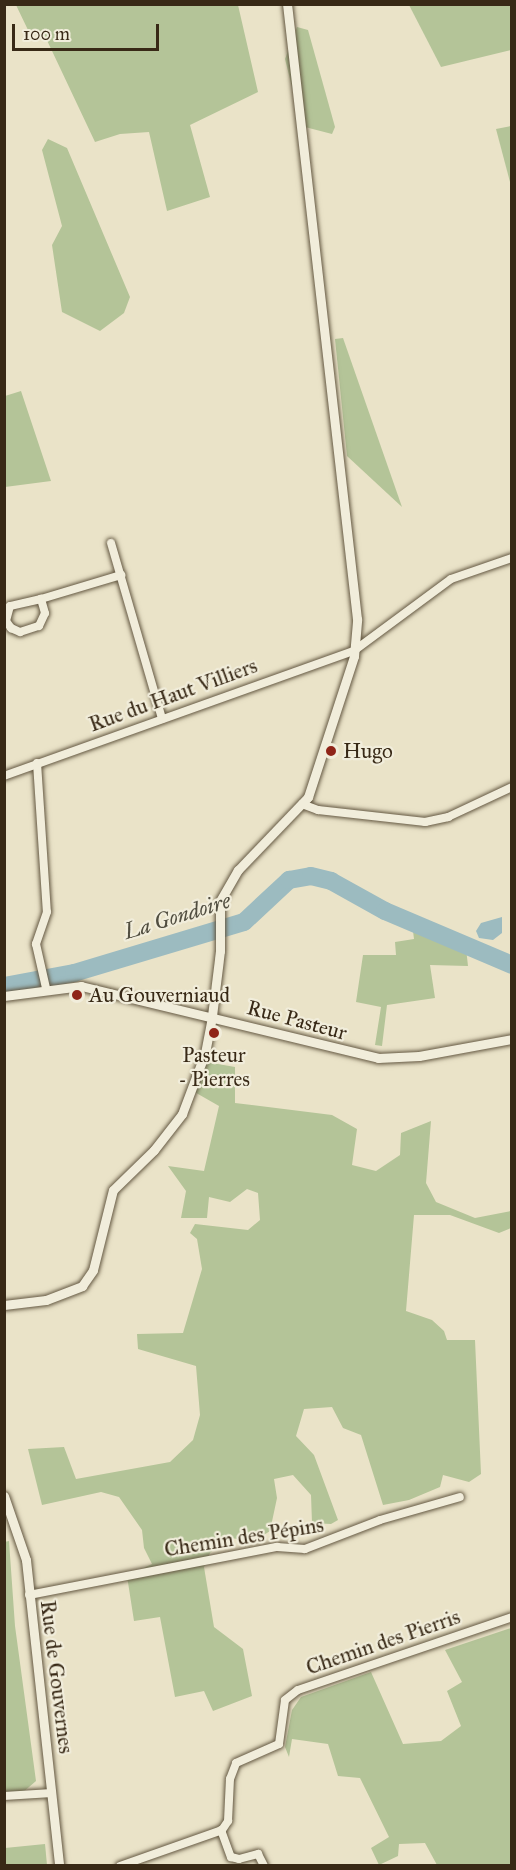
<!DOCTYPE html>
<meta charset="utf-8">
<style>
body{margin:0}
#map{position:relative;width:516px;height:1870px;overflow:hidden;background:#eae3c8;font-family:"IM FELL Great Primer",serif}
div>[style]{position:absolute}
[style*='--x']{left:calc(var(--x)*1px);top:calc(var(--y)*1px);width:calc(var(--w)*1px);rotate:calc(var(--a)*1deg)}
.green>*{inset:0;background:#b4c498}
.water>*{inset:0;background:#9cbbc0}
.river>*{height:18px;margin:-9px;padding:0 9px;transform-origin:9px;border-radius:9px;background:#9cbbc0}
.roads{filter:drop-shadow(0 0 2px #645842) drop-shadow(0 0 2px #645842)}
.minor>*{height:8px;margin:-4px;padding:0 4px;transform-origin:4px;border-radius:4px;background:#f1eddb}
.tertiary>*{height:9px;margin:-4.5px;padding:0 4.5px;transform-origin:4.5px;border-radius:4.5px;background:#f1eddb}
.dots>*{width:16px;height:16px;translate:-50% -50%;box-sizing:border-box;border:3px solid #f1eddb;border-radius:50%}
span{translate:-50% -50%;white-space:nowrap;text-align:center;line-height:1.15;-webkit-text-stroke:4.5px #f1eddb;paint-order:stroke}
.street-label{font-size:21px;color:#382916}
.poi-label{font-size:21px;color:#382916}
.left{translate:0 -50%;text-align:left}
.water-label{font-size:22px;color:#514e40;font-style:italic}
.frame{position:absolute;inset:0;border:6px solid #382916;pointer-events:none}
.scale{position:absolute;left:12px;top:24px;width:147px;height:27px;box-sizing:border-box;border:3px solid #382916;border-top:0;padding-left:8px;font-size:18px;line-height:21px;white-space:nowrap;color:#382916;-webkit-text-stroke:4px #f1eddb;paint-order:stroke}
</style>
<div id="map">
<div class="green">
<i style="clip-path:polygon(16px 5px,238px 5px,258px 92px,190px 125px,210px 197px,167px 211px,149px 132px,120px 134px,95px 142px,44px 34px,28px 30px)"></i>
<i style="clip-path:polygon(409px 5px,511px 5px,511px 50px,441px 67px)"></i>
<i style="clip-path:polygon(297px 27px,308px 30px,335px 127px,332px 134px,305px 127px,297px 107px,285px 59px)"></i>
<i style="clip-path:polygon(511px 126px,512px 181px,510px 182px,496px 129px)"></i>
<i style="clip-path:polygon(48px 139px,67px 148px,130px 297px,124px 313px,100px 331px,62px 312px,52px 245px,62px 226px,42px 150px)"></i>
<i style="clip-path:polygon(343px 338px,402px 507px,347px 456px,335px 339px)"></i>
<i style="clip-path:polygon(21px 391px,51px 481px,5px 487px,5px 396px)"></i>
<i style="clip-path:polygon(412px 923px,466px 948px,468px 966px,430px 965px,435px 998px,387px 1005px,382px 1046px,375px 1045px,381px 1007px,356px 1002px,363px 955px,396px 955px,395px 942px,414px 939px)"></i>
<i style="clip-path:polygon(201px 1061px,235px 1067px,235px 1103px,332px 1115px,357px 1129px,352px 1165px,376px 1171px,400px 1155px,401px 1133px,431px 1121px,426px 1183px,436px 1202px,475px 1218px,511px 1211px,511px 1228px,499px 1233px,450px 1215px,414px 1215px,406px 1311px,432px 1320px,444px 1331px,447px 1340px,475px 1340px,481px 1474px,469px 1482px,443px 1475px,440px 1487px,409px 1500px,383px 1505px,361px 1435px,343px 1428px,332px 1407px,304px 1409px,296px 1436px,314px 1455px,338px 1520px,331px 1524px,312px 1523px,311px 1495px,293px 1475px,274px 1479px,277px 1498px,270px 1531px,253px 1542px,226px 1537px,210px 1553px,204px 1567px,214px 1627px,243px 1649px,252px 1696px,213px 1711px,204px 1691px,175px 1697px,160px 1617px,134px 1621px,127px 1576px,152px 1564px,144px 1548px,142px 1530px,119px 1497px,101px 1492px,42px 1505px,28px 1449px,64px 1447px,76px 1479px,170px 1462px,193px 1440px,200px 1415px,196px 1366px,138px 1349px,137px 1334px,183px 1333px,202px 1269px,197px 1239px,190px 1233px,195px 1224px,248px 1230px,260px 1220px,258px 1193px,247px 1189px,230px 1202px,209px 1197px,207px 1218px,181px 1218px,186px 1191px,168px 1166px,204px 1171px,219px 1106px,191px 1090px)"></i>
<i style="clip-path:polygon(9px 1541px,15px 1626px,36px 1781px,22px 1793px,5px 1792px,4px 1542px)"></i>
<i style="clip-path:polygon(511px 1628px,511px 1865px,437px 1865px,425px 1843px,399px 1844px,398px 1856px,379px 1865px,371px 1848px,389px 1837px,360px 1778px,338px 1776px,328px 1744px,292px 1739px,289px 1757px,285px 1747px,292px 1710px,301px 1697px,371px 1672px,403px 1744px,441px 1741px,461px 1726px,447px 1691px,462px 1682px,445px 1650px)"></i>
<i style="clip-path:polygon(45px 1844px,47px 1865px,5px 1865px,5px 1848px)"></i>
</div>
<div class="water">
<i style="clip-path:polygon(502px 917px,502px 933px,493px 940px,479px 938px,476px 931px,481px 923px)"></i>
</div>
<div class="river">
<i style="--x:4;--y:986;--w:71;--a:-10.5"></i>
<i style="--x:74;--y:973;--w:177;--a:-16.7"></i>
<i style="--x:244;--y:922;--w:62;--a:-43"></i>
<i style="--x:289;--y:880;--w:22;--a:-10"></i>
<i style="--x:311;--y:876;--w:21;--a:14"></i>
<i style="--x:331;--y:881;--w:62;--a:29.1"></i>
<i style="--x:385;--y:911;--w:138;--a:23"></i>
</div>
<div class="roads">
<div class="minor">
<i style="--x:111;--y:543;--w:183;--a:73.8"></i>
<i style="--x:41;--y:599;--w:32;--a:167"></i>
<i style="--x:10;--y:606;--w:16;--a:105"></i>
<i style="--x:6;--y:621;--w:9;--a:54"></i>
<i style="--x:11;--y:628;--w:10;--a:24"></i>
<i style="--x:20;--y:632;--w:20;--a:-18"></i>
<i style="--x:39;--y:626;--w:14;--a:-65"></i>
<i style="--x:45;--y:613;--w:15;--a:-106"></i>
<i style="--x:41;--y:599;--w:84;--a:-16.7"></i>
<i style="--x:37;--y:763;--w:149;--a:86.2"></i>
<i style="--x:47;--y:912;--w:34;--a:109"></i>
<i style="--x:36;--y:944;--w:45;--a:77.2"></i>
<i style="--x:4;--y:776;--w:373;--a:-19.7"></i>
<i style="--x:355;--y:650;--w:119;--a:-36.5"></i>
<i style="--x:451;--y:579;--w:65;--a:-19"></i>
<i style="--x:302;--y:804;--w:17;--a:21"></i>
<i style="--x:318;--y:810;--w:108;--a:6.4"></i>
<i style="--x:425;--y:822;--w:24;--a:-12"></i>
<i style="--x:448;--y:817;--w:71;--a:-25.1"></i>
<i style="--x:29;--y:1595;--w:253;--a:-11"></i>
<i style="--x:277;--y:1547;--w:28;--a:4"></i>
<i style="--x:305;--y:1549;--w:80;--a:-21.1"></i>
<i style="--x:380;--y:1520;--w:83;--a:-16"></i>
<i style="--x:4;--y:1796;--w:48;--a:-3.6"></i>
<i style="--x:221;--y:1830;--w:29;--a:70"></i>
<i style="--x:231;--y:1857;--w:8;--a:14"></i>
<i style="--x:239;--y:1859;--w:20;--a:-15"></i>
<i style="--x:258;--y:1854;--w:13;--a:63"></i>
<i style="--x:120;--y:1866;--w:108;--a:-19.4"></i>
<i style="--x:222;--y:1830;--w:11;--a:-56"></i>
<i style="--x:228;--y:1821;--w:42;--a:-87.3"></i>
<i style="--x:230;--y:1779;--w:17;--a:-69"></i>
<i style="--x:236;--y:1763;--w:47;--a:-23.8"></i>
<i style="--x:279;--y:1744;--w:44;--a:-82.2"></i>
<i style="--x:285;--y:1700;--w:16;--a:-38"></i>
<i style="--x:298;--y:1690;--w:226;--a:-18.8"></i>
</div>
<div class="tertiary">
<i style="--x:4;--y:996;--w:78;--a:-7.4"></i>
<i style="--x:81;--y:986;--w:306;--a:13.6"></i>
<i style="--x:378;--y:1058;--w:41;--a:-2.8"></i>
<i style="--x:419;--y:1056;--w:95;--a:-10.4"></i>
<i style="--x:4;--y:1305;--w:42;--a:-6.8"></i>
<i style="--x:46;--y:1300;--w:39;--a:-21"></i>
<i style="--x:82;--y:1286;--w:19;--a:-55"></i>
<i style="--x:93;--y:1270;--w:82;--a:-76"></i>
<i style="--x:113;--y:1190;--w:57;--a:-44.3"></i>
<i style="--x:154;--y:1150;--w:46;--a:-52.1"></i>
<i style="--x:182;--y:1114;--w:65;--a:-69.3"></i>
<i style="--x:205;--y:1053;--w:38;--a:-79"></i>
<i style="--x:212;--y:1016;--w:65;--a:-83"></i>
<i style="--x:220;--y:951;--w:50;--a:-90"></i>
<i style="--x:220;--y:901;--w:36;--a:-60"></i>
<i style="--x:238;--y:870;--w:101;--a:-46.2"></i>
<i style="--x:308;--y:797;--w:148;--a:-71.9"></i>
<i style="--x:354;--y:656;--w:37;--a:-85"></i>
<i style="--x:357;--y:619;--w:619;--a:-96.49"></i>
<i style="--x:4;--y:1496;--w:68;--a:71"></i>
<i style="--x:26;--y:1560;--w:308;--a:83.8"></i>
</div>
</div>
<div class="dots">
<i style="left:331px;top:751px;background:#8f2418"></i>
<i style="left:77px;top:995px;background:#8f2418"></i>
<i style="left:214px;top:1033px;background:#8f2418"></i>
</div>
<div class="street-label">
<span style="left:173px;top:695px;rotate:-20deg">Rue du Haut Villiers</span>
<span style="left:297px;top:1020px;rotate:15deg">Rue Pasteur</span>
<span style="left:244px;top:1537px;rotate:-9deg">Chemin des Pépins</span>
<span style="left:383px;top:1642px;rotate:-19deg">Chemin des Pierris</span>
<span style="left:57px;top:1677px;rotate:83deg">Rue de Gouvernes</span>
</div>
<div class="poi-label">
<span class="left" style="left:343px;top:751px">Hugo</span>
<span class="left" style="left:89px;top:995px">Au Gouverniaud</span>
<span style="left:214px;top:1067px">Pasteur<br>- Pierres</span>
</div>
<div class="water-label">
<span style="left:177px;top:916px;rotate:-17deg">La Gondoire</span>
</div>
<div class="frame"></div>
<div class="scale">100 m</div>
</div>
